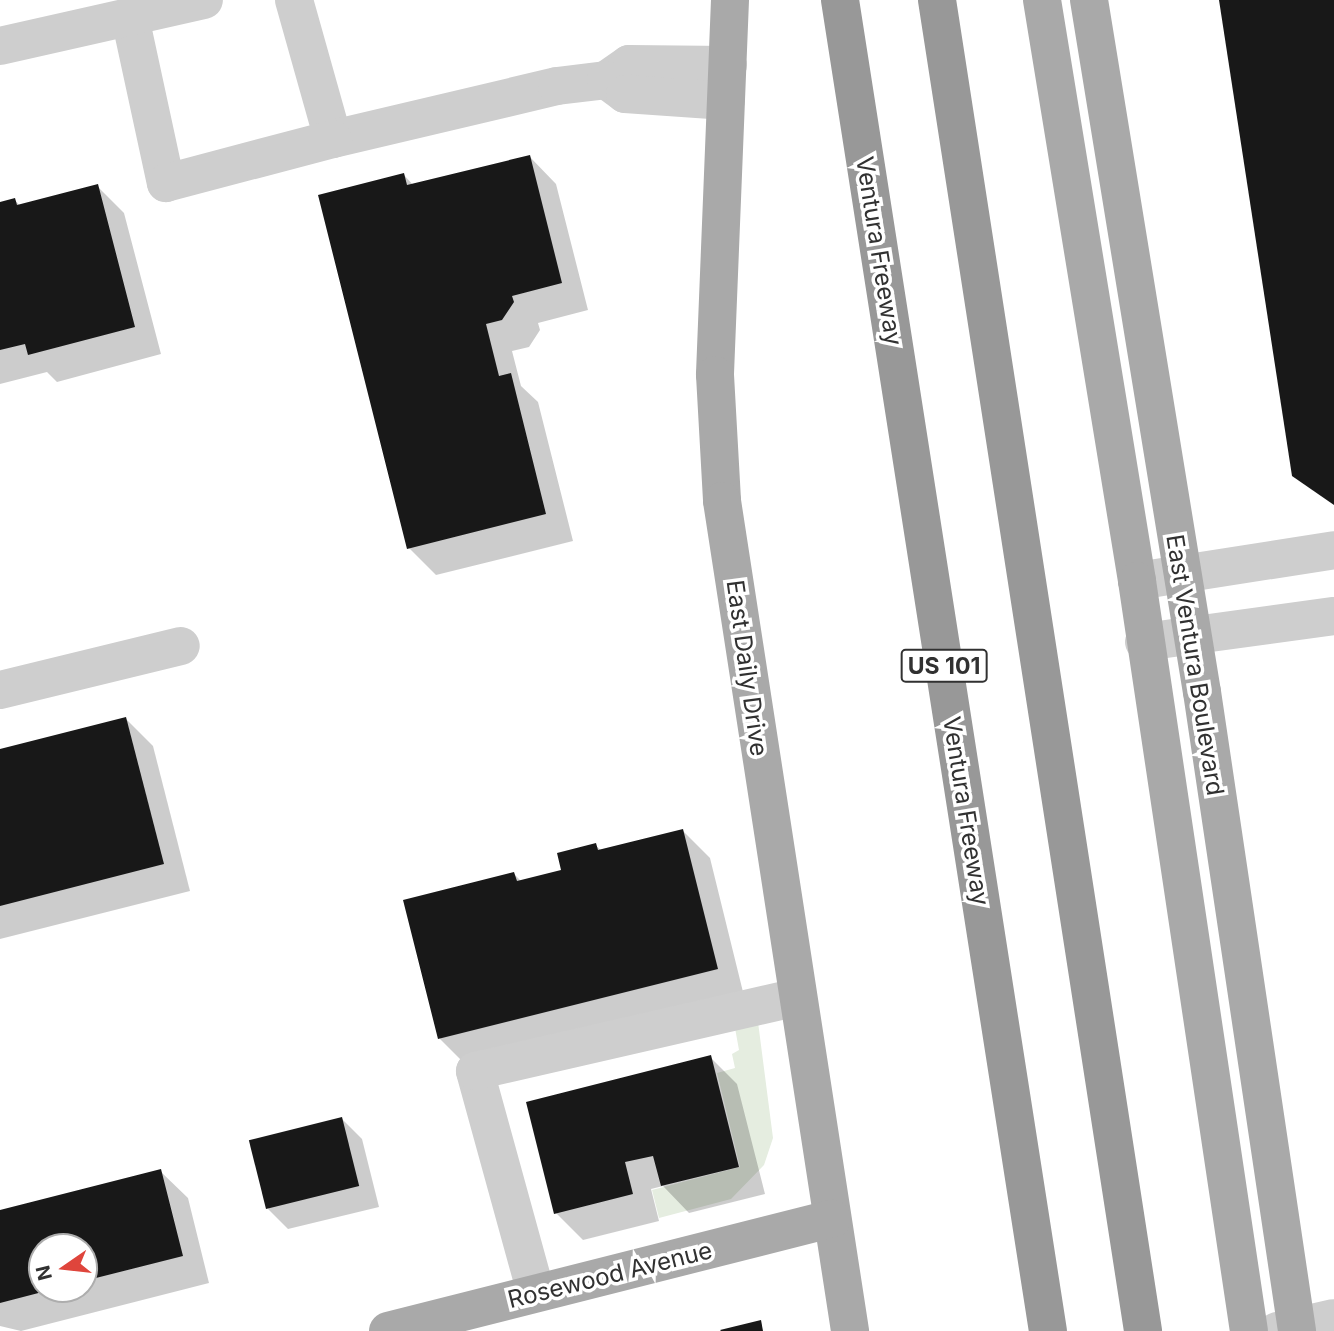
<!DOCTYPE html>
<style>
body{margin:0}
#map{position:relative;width:1334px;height:1331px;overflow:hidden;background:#fff;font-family:Inter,sans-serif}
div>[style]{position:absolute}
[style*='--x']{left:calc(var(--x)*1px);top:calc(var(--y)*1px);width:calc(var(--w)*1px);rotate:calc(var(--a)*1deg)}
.green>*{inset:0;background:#e5ede0}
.shadow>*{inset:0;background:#0003}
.building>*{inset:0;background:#181818;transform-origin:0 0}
.minor>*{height:38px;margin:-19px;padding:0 19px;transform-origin:19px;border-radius:19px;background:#cecece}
.major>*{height:38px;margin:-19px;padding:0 19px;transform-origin:19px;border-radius:19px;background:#a9a9a9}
.highway>*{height:38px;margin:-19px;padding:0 19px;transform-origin:19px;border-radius:19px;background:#989898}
span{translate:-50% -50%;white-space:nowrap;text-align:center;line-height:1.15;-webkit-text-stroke:7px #fff;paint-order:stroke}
.shield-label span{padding:2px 5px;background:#fff;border:2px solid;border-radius:5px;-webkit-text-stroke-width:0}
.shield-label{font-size:23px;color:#313131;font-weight:700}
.street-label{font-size:24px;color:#313131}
.north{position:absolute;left:28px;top:1233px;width:70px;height:70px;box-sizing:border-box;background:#fff;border:2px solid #adadad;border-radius:50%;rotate:256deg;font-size:19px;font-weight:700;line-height:28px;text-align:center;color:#313131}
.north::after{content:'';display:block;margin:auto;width:24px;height:32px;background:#df453c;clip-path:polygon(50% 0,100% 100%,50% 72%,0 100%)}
</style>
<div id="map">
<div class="green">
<i style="clip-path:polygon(758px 1022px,773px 1138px,764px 1165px,731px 1199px,659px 1218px,652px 1190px,740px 1167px,717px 1073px,735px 1068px,732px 1054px,739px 1050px,735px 1028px)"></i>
</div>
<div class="shadow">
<i style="clip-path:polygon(529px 156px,556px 184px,588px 310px,538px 323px,540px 330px,529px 347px,512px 351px,521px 386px,538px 402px,573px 541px,436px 575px,409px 548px,404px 175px,414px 186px)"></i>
<i style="clip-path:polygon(97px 186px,124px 213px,161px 354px,57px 382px,47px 372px,0 384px,0 204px,15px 200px,20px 206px)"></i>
<i style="clip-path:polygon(126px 719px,153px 746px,190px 891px,0 939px,0 751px)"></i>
<i style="clip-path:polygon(683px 831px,710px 858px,744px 996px,467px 1066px,440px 1039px,514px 874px,521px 881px,563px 871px,595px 845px,602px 851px)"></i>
<i style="clip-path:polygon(710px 1057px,737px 1084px,765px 1194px,689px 1213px,663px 1186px,651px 1189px,659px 1221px,583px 1240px,556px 1213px)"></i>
<i style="clip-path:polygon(342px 1119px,362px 1139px,379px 1207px,288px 1229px,268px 1209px)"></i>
<i style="clip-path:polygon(evenodd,160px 1171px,188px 1198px,209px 1283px,21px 1331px,0 1326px,0 1212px,160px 1171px,42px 1247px,84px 1247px,84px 1289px,42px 1289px,42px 1247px)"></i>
</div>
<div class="building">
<i style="clip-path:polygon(1219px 0,1334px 0,1334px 505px,1292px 476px)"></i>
<i style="clip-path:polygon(530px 155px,562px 283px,512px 296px,514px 302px,502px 320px,486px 324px,499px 376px,511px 373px,546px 514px,407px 549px,318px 195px,404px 173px,407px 185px)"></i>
<i style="clip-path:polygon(98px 184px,135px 327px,28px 355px,25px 344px,0 350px,0 202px,15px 198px,17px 205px)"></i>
<i style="clip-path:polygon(126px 717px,164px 864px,0 906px,0 749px)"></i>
<i style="clip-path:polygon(683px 829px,718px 969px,438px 1039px,403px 900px,514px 872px,517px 881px,561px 870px,557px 853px,596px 843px,598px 850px)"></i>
<i style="clip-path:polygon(711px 1055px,739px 1167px,661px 1186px,653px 1156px,625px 1162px,633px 1194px,554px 1214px,526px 1102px)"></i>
<i style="left:342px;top:1117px;width:71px;height:96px;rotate:76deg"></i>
<i style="clip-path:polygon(161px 1169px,183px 1256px,84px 1281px,84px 1247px,42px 1247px,42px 1289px,50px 1290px,0 1303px,0 1210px)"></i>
<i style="clip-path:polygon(761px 1320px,763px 1331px,721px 1331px,720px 1330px)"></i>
</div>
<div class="minor">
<i style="--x:294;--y:0;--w:144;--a:74.3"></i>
<i style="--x:333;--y:139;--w:230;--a:-13.3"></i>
<i style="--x:557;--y:86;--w:49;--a:-7"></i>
<i style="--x:606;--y:80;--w:28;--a:-35"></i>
<i style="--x:629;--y:64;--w:99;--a:0.6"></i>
<i style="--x:130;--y:17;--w:170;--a:77.8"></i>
<i style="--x:166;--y:183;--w:173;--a:-14.8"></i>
<i style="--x:0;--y:46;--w:209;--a:-12.7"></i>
<i style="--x:606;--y:80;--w:24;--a:36"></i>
<i style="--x:625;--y:94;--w:101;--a:4"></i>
<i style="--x:1137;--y:581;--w:199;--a:-8.9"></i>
<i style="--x:1144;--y:642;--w:192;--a:-7.8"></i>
<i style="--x:0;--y:690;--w:186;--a:-13.7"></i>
<i style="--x:536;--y:1293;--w:230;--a:-105.4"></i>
<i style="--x:475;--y:1071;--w:330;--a:-12.9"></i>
<i style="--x:1277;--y:1331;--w:58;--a:-12.8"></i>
</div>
<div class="major">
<i style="--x:730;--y:0;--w:375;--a:92.3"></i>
<i style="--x:715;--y:375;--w:126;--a:86.8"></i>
<i style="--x:722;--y:501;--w:840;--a:81.23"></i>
<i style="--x:1042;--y:0;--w:589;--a:80.71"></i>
<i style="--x:1137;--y:581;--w:758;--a:81.51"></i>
<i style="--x:1089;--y:0;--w:701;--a:80.73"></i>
<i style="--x:1202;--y:692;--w:646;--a:81.54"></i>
<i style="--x:388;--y:1331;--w:458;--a:-14.2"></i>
</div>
<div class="highway">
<i style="--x:840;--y:0;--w:1347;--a:81.12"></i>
<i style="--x:937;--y:0;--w:1347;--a:81.2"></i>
</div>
<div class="shield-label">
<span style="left:944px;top:666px">US 101</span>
</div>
<div class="street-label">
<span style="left:879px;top:251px;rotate:81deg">Ventura Freeway</span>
<span style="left:1195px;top:665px;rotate:81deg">East Ventura Boulevard</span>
<span style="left:747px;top:668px;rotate:82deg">East Daily Drive</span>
<span style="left:966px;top:811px;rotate:81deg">Ventura Freeway</span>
<span style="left:610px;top:1275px;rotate:-14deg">Rosewood Avenue</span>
</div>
<div class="north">N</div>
</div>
